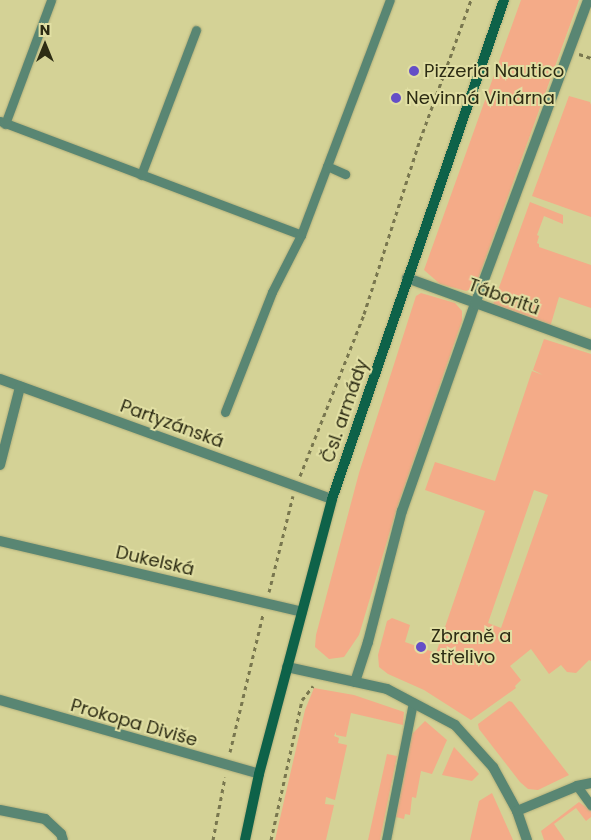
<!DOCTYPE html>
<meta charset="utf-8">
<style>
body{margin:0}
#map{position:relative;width:591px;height:840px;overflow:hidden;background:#d4d296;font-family:Poppins,sans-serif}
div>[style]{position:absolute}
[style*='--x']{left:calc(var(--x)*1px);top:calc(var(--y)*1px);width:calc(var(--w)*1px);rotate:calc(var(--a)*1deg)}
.green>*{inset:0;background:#f4ab88}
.path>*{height:3px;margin-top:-1.5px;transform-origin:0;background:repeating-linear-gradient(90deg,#79774f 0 4px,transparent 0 8px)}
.roads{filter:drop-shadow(0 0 1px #b3b17c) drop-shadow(0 0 1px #b3b17c)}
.lane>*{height:9px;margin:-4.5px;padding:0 4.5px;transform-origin:4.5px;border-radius:4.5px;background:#598673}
.street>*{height:10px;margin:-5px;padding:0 5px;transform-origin:5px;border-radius:5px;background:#598673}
.secondary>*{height:10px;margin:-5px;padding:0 5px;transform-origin:5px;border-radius:5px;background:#0e6249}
.dots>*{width:14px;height:14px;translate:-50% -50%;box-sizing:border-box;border:2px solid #e1dfa3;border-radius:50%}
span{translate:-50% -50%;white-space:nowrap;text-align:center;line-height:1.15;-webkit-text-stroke:4px #e1dfa3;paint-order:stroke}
.poi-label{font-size:18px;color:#2d2c14}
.left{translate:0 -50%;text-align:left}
.street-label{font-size:18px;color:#2d2c14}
.north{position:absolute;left:20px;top:20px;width:50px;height:50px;-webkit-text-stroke:4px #e1dfa3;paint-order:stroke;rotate:0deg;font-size:14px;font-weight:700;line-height:20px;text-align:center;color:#2d2c14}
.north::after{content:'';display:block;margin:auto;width:18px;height:22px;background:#2d2c14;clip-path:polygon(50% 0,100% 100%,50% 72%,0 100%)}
</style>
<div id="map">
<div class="green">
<i style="clip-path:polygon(521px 0,579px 0,477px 282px,473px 288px,466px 291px,440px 284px,424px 270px)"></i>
<i style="clip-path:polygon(569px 96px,590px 102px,591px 105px,591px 217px,532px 196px)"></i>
<i style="clip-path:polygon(530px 202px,563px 215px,563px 224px,544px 216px,537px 235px,539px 236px,537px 243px,539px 244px,539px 247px,591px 265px,591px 308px,559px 297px,550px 327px,500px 309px,493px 304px)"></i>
<i style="clip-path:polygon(421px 293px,455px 303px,462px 311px,462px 321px,397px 508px,359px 635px,344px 657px,329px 659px,315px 647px,316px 635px,359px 473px,416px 296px)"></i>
<i style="clip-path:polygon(evenodd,544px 339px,591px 354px,591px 661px,589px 660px,576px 673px,567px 672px,561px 665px,549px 674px,531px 649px,510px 666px,521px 680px,515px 686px,516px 688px,471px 720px,424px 690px,388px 674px,379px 667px,378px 655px,387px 621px,392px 618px,410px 625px,405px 642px,436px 653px,485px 511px,425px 490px,435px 462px,495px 481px,532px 371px,543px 375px,533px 370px,544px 339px,534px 490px,548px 495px,501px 628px,488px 623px,534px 490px)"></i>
<i style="clip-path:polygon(314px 688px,354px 695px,404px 712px,403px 725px,351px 713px,346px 737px,336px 735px,336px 732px,334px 736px,339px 738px,338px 743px,347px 745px,335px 800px,326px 797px,325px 804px,334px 805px,326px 840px,275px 840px,305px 710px)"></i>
<i style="clip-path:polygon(509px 701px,512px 702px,569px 775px,538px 790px,528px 789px,520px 782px,479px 729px,478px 724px)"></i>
<i style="clip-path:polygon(425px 721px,447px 740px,432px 774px,421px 771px,416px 798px,412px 797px,410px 815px,405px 814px,404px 819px,392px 816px,409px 737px)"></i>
<i style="clip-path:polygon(454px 747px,479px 774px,472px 781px,442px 775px)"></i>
<i style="clip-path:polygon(387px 754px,397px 756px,380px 840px,368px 840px)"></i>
<i style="clip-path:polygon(492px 793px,513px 840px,470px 840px,479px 801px)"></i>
<i style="clip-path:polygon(579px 802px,591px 811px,591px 817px,586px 821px,576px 808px,554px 824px,565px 840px,544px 840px,541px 831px)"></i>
</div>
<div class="path">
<i style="--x:579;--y:54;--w:13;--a:18"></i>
<i style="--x:300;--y:476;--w:174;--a:-68.4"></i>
<i style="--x:364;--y:314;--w:183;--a:-72.2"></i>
<i style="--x:420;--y:140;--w:149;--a:-70"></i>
<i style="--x:269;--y:592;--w:99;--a:-76"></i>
<i style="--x:230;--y:752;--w:141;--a:-76.5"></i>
<i style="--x:213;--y:840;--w:64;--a:-79.2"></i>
<i style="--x:271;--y:840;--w:143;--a:-77.5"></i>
<i style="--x:302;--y:700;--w:18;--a:-52"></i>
</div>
<div class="roads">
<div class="lane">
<i style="--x:0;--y:121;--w:322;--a:20.7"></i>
<i style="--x:5;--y:124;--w:132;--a:-69.6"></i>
<i style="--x:327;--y:166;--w:20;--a:24"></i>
<i style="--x:141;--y:175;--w:155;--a:-69.2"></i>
<i style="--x:225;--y:412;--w:129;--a:-68.6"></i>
<i style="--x:272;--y:292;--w:64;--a:-63"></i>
<i style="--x:301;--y:235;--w:251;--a:-69.3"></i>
<i style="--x:577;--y:786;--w:24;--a:54"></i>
<i style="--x:386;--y:840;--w:140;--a:-78.9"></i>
</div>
<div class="street">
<i style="--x:407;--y:278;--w:196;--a:20"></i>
<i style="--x:0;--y:379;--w:353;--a:19.9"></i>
<i style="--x:0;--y:465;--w:81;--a:-75.6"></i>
<i style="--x:0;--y:541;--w:310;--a:13.2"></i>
<i style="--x:287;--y:667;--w:102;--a:12.4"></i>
<i style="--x:387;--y:689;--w:77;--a:27.9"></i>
<i style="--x:455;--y:725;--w:57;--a:47.9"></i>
<i style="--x:493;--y:767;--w:50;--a:61.4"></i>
<i style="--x:517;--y:811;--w:31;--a:71"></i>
<i style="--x:355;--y:682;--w:42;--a:-72"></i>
<i style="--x:368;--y:642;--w:135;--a:-75.5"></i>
<i style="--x:402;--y:511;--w:219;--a:-70.6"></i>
<i style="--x:475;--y:304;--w:324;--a:-69.6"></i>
<i style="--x:0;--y:700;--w:269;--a:15.9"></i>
<i style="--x:0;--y:810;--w:46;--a:11.3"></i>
<i style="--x:45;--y:819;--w:22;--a:43"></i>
<i style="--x:61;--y:834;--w:6;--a:72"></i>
<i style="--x:517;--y:811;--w:65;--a:-22.6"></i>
<i style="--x:577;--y:786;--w:14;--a:-12"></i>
</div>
<div class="secondary">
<i style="--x:245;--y:840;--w:67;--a:-78"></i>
<i style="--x:259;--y:774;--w:285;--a:-75.1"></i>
<i style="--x:332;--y:499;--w:528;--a:-70.98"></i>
</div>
</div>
<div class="dots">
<i style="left:414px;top:71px;background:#644ec7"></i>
<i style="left:396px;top:98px;background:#644ec7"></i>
<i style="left:421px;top:647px;background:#644ec7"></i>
</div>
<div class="poi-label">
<span class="left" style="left:424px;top:71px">Pizzeria Nautico</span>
<span class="left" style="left:406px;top:98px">Nevinná Vinárna</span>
<span class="left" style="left:431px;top:647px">Zbraně a<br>střelivo</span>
</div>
<div class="street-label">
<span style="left:504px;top:297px;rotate:20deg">Táboritů</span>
<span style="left:345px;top:411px;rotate:-71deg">Čsl. armády</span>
<span style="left:172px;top:424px;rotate:20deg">Partyzánská</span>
<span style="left:155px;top:561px;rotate:13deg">Dukelská</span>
<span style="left:134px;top:723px;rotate:16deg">Prokopa Diviše</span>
</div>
<div class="north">N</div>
</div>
